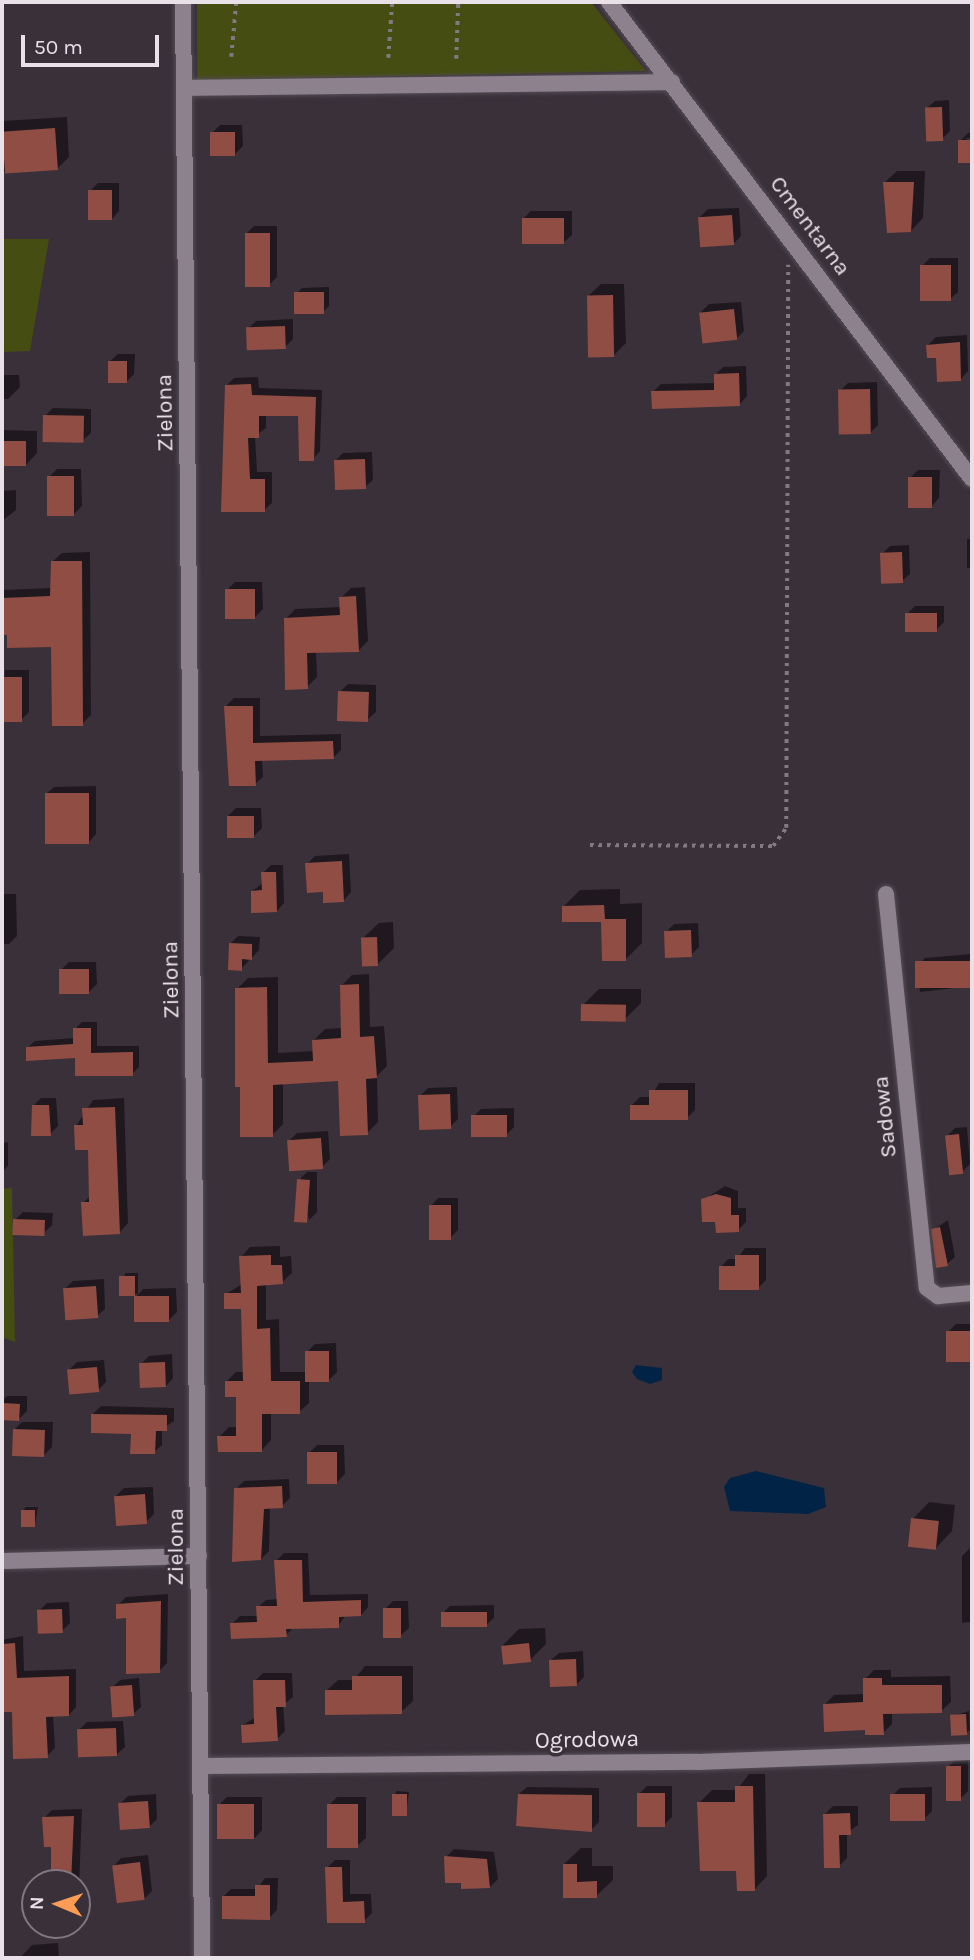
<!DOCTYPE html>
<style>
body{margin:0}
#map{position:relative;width:974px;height:1960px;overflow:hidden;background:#3a303a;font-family:Karla,sans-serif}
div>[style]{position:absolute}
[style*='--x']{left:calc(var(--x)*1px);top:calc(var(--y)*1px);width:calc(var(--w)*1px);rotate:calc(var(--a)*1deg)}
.green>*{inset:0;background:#454d13}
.water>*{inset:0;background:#012446}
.shadow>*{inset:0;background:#0007;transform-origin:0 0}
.building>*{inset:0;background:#904d44;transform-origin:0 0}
.path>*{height:3.5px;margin-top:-1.75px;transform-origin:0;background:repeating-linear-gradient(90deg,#827982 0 3.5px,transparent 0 8.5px)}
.roads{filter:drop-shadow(0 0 2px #554d55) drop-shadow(0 0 2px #554d55)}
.street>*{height:16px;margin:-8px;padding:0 8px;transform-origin:8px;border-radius:8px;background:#8c818d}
span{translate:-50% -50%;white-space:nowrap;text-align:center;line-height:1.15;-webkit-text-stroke:7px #3a303a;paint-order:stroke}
.street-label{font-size:23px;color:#e8e2e8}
.frame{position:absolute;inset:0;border:4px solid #e8e2e8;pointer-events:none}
.north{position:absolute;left:21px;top:1869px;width:70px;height:70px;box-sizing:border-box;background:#3a303a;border:2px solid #807780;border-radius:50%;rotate:272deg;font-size:19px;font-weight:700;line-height:28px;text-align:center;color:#e8e2e8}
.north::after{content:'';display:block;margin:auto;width:24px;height:32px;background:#fd9d55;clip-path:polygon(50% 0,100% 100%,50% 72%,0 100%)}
.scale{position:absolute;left:21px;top:35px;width:138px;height:32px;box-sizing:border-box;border:4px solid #e8e2e8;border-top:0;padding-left:9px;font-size:21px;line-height:24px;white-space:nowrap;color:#e8e2e8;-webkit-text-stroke:5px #3a303a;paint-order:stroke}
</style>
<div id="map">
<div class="green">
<i style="clip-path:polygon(197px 2px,591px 2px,646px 71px,197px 80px)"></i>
<i style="clip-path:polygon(2px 239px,49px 239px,30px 351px,2px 352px)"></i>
<i style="clip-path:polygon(12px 1188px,15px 1342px,2px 1337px,2px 1189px)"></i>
</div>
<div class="water">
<i style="clip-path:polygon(636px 1365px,662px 1368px,662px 1380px,650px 1384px,637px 1379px,632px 1372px)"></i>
<i style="clip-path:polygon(756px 1471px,824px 1488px,826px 1507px,808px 1514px,730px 1511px,724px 1487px,730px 1478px)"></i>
</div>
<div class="shadow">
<i style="clip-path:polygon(949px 100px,950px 131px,942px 139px,927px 108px,935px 101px)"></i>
<i style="clip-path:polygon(67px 117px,69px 157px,57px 169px,2px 172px,2px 121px)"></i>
<i style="clip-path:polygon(220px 125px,242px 125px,243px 146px,235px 154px,212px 133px)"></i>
<i style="clip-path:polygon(968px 133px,972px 133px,972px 138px,965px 138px,972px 142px,972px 161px,960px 161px,960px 141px)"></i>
<i style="clip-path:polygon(897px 171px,925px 171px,923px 218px,911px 231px,884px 183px)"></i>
<i style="clip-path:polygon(98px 183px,119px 183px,119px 211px,112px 219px,90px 191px)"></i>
<i style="clip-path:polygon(739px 208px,741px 236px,733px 244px,700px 217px,708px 209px)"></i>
<i style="clip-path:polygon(531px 211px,572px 211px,572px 235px,564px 242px,523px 219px)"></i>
<i style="clip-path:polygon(254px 226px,277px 226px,277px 277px,269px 285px,246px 234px)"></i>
<i style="clip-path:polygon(930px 258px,958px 258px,958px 292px,950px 299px,922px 266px)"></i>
<i style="clip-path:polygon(601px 284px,624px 284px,626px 343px,614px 355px,588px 296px)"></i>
<i style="clip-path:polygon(329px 287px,329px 306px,323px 312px,296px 294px,302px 288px)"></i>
<i style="clip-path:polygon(741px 302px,744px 331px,736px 339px,701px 312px,709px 304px)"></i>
<i style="clip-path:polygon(293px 319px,293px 339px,285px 347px,248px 329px,256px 321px)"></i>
<i style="clip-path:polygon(967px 335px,968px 371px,961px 379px,928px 345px,936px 337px)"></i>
<i style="clip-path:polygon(118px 354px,135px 354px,134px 374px,127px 381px,110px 361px)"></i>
<i style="clip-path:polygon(746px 366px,747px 396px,740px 404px,653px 392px,661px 384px,716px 383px,715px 375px,723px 367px)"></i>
<i style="clip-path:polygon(2px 375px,19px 375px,20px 387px,8px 399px,2px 399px)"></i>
<i style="clip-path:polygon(258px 377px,259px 388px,322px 390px,320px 451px,313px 459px,299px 414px,266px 414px,266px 428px,255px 436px,257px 472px,272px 472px,272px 503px,264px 510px,223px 510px,226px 386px,234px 378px)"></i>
<i style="clip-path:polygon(877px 382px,878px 425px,870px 433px,840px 391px,848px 383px)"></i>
<i style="clip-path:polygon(53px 408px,91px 409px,91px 433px,83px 440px,45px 416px)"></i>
<i style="clip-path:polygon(2px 430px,37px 431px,37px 453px,26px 465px,2px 464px)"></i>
<i style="clip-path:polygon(372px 452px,373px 480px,365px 487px,335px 461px,343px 453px)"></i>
<i style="clip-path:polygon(57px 469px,81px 469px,82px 506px,74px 514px,49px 477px)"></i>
<i style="clip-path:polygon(918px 470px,940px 470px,939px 498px,932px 506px,910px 478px)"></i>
<i style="clip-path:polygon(16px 490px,16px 510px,2px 521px,2px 491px)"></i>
<i style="left:972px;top:539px;width:29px;height:5px;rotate:90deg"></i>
<i style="clip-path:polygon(909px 545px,910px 574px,902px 581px,882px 554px,890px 546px)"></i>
<i style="clip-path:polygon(90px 552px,91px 715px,82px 724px,53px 645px,2px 633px,2px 590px,52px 588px,52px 562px,62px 553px)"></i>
<i style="clip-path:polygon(235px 582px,262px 582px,263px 609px,255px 617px,227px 590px)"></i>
<i style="clip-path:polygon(365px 587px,368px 641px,358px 651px,316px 651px,317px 677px,307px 687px,286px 619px,295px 609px,341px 607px,341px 598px,351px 588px)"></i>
<i style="clip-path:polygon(915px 606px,944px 606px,944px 622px,936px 630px,907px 614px)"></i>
<i style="clip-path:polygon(5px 670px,29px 670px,29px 712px,21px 720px,2px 720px)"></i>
<i style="clip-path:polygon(348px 684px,376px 685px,376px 712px,368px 719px,340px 692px)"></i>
<i style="clip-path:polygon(234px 698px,260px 698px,260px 736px,341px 734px,341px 750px,333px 758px,262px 759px,263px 777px,255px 784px,226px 706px)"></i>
<i style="clip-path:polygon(96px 786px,96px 834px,89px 842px,46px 794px,54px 787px)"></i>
<i style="clip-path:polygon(236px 808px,261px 808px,262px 828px,254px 836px,228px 816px)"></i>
<i style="clip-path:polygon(349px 854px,351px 892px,344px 900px,324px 890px,307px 864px,315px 856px)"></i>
<i style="clip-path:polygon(271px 865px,283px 865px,284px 903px,277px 911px,252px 891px,263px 883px,263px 873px)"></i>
<i style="clip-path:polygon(620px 889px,620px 904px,642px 903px,642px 943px,626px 959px,603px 920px,564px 906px,580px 890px)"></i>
<i style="clip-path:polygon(2px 894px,16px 894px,17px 936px,9px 944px,2px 944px)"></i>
<i style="clip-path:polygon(393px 922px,394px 948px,378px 964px,362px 939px,379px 923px)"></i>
<i style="clip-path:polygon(698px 923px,699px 947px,691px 955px,666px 932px,674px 924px)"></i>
<i style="clip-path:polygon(238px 936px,260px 937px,259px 950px,241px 969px,230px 944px)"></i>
<i style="clip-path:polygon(972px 954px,972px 986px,920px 992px,917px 966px,925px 958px)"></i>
<i style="clip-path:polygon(69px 962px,96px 962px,97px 984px,89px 992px,61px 970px)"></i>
<i style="clip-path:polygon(369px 974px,370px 1027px,384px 1026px,387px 1066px,377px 1076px,378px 1122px,367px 1133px,340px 1079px,283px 1082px,283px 1124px,272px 1135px,241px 1085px,237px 989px,248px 978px,278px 977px,278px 1053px,314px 1051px,314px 1040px,325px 1029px,342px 1028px,341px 986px,352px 975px)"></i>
<i style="clip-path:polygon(599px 989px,641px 989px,641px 1003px,625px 1019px,583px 1005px)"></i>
<i style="clip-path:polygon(82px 1022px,97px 1022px,97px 1046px,139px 1046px,139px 1067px,132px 1074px,77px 1056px,27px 1048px,35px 1041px,75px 1038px,75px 1029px)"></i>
<i style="clip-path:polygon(659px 1083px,695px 1083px,695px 1110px,687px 1118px,632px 1105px,640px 1097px,651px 1097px)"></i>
<i style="clip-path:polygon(457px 1087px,458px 1119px,450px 1127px,420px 1096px,428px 1088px)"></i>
<i style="clip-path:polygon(41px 1098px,56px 1098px,58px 1126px,50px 1134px,33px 1106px)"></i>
<i style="clip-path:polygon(124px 1098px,128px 1223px,119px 1233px,83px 1203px,91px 1195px,90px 1148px,76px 1126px,93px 1100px)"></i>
<i style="clip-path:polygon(514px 1108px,514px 1127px,506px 1135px,473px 1117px,481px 1109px)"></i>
<i style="clip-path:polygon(967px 1127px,970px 1164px,962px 1172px,947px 1136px,955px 1128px)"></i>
<i style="clip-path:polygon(328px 1131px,330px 1159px,322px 1167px,289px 1141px,297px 1133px)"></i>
<i style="clip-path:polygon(8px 1142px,8px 1166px,2px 1172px,2px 1143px)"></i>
<i style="clip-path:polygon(307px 1172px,317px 1172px,317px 1212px,309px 1220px,299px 1180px)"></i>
<i style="clip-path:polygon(725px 1186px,738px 1191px,738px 1208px,746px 1208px,746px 1222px,738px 1230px,717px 1220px,703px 1200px)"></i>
<i style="clip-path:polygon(438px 1198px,458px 1198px,458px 1230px,450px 1238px,431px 1206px)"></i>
<i style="clip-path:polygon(23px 1212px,53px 1213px,52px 1225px,44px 1233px,15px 1220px)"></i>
<i style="clip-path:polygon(948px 1220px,955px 1257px,947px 1264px,933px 1230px)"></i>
<i style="clip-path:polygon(280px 1246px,280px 1257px,291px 1256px,292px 1273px,282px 1282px,266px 1283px,266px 1320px,279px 1319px,280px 1372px,308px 1372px,307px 1352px,315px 1344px,336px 1343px,337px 1372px,329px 1380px,309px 1380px,309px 1403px,299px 1412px,271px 1413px,271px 1440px,262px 1450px,219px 1437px,229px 1427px,238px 1427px,237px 1395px,226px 1382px,236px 1372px,245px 1372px,243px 1307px,226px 1294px,242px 1284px,241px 1257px,250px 1247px)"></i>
<i style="clip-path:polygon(745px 1248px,766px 1248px,766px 1280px,758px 1288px,721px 1267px,728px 1259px,737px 1259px)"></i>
<i style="clip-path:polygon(125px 1273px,138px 1273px,138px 1294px,121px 1294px)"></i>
<i style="clip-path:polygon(104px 1279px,105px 1309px,97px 1316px,65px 1289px,73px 1281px)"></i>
<i style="clip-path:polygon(176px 1288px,177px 1312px,169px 1320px,136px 1297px,143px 1289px)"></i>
<i style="clip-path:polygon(956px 1324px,972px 1324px,972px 1360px,948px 1360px,948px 1332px)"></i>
<i style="clip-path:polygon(172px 1354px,173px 1378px,166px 1386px,141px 1364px,149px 1356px)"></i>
<i style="clip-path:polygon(104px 1360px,106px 1382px,98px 1390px,69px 1370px,77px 1362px)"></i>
<i style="clip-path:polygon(7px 1396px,27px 1396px,27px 1411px,19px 1419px,2px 1419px,2px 1401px)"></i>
<i style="clip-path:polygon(101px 1406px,174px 1408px,174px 1421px,162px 1429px,162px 1445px,154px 1452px,133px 1432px,93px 1414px)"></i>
<i style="clip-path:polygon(22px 1422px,53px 1422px,52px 1447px,44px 1455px,14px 1430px)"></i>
<i style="clip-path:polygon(317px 1445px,344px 1445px,345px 1474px,337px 1482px,309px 1453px)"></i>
<i style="clip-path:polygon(289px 1479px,290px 1498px,282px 1506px,270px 1507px,269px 1551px,261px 1559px,236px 1489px,244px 1481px)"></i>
<i style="clip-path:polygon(153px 1487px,154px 1514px,146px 1522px,116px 1496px,124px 1488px)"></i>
<i style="clip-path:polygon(929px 1502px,955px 1505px,952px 1531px,936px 1548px,913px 1519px)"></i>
<i style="clip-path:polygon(26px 1507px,38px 1507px,35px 1525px,22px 1511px)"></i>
<i style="clip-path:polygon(970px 1548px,972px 1548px,972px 1636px,970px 1622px,962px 1623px,962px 1556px)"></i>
<i style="clip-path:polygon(284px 1553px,308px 1553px,310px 1595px,368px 1594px,368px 1607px,361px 1615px,346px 1615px,338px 1626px,294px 1627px,286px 1635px,232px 1624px,240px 1616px,258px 1616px,258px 1607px,266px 1600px,278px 1599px,276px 1561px)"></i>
<i style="clip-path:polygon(168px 1594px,167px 1663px,159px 1671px,118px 1605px,126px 1597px)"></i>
<i style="clip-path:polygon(393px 1601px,408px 1601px,409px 1628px,401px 1635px,385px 1609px)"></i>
<i style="clip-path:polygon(69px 1602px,70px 1623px,62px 1631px,39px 1611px,47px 1603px)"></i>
<i style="clip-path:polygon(494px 1605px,494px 1618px,486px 1625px,442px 1614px,450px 1606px)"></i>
<i style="clip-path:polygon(545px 1628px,546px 1644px,530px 1660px,503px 1645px,519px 1629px)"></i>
<i style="clip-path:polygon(23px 1636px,24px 1671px,76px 1669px,76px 1707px,69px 1715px,53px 1715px,55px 1748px,47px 1756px,13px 1711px,2px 1711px,2px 1640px)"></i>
<i style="clip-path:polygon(583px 1651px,584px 1677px,576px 1685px,551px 1660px,559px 1653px)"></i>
<i style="clip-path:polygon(365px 1666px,413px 1666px,413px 1701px,401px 1712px,326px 1691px,338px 1680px,354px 1680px)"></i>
<i style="clip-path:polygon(874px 1670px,891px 1670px,891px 1677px,950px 1676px,951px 1702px,941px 1711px,892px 1712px,892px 1724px,883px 1733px,824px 1705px,834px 1695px,865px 1694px,865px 1679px)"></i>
<i style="clip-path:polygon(263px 1673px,292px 1673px,293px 1697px,283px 1705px,285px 1731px,277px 1739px,243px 1725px,256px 1717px,255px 1681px)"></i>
<i style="clip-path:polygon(139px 1678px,141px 1707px,133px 1714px,112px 1688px,120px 1680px)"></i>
<i style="clip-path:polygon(969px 1711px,970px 1730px,966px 1733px,952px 1716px)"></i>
<i style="clip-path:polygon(123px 1721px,125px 1747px,117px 1754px,79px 1730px,87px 1722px)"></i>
<i style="clip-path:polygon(956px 1759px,968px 1759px,968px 1791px,960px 1799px,948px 1767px)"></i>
<i style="clip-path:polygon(749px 1774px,765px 1774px,767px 1876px,755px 1889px,699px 1803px,712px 1790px,737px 1790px)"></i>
<i style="clip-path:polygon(647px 1786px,672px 1786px,672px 1817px,664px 1825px,639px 1794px)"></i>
<i style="clip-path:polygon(527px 1787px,599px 1788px,599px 1822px,591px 1830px,519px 1794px)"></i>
<i style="clip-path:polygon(932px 1787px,932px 1811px,924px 1819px,892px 1796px,900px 1788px)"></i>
<i style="clip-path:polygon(397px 1791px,409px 1792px,406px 1814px,394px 1795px)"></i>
<i style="clip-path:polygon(156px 1794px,157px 1819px,149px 1827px,120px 1804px,128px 1796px)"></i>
<i style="clip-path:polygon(227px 1797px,262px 1797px,262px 1830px,255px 1838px,219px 1805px)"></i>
<i style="clip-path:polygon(337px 1797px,366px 1797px,366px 1838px,358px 1845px,329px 1805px)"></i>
<i style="clip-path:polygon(833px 1806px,858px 1806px,858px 1825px,847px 1833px,847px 1858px,839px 1866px,825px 1814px)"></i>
<i style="clip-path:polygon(82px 1809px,78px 1915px,77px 1915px,77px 1883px,53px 1883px,53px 1845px,44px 1818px,52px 1810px)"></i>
<i style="left:972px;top:1831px;width:28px;height:1px;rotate:90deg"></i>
<i style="clip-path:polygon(581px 1848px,592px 1848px,592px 1866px,613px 1866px,613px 1880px,596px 1896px,565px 1896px,564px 1864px)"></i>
<i style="clip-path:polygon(454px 1849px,494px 1852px,498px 1879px,490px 1887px,462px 1881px,446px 1857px)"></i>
<i style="clip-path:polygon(148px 1855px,152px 1891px,144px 1899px,114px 1866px,121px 1858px)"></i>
<i style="clip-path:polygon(335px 1860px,350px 1860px,350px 1894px,371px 1894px,372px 1913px,364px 1921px,328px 1922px,327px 1868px)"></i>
<i style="clip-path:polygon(265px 1878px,278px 1878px,277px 1910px,269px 1918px,223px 1897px,231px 1889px,257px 1889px)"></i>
<i style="clip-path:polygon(58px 1943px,59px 1958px,20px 1958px,32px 1945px)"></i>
</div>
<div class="building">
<i style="left:942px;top:107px;width:34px;height:17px;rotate:88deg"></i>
<i style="left:55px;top:128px;width:42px;height:53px;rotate:86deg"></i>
<i style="left:210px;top:132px;width:25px;height:24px"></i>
<i style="left:958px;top:140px;width:14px;height:23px"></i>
<i style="clip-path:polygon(883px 182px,914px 182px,911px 232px,887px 233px)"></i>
<i style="left:112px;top:190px;width:30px;height:24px;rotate:90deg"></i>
<i style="left:732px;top:215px;width:30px;height:34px;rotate:86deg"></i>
<i style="left:522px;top:218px;width:42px;height:26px"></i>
<i style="left:245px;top:233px;width:25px;height:54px"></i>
<i style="left:920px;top:265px;width:31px;height:36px"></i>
<i style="left:324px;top:292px;width:22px;height:30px;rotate:90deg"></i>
<i style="left:613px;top:295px;width:62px;height:26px;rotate:89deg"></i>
<i style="left:734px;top:309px;width:31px;height:35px;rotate:84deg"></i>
<i style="left:285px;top:326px;width:23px;height:39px;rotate:88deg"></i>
<i style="clip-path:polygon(960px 342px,961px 381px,937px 382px,936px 358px,927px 358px,926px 345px)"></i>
<i style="left:108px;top:361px;width:19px;height:22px"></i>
<i style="clip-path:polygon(739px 373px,740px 406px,652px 409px,651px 391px,714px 390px,714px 374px)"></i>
<i style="clip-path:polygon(251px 384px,252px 395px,316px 397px,314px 461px,299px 461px,298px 416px,259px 416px,259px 438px,248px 438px,250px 479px,265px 479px,265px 512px,221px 512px,225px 385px)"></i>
<i style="left:870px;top:389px;width:45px;height:32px;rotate:89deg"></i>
<i style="left:43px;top:415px;width:41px;height:27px;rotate:1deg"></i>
<i style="left:2px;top:441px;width:24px;height:25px"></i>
<i style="left:365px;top:459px;width:30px;height:31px;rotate:88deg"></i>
<i style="left:47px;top:476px;width:27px;height:40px"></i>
<i style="left:908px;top:477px;width:24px;height:31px"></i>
<i style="left:902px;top:552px;width:31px;height:22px;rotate:88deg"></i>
<i style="clip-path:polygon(51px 561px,82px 561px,83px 726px,52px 726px,51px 647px,7px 648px,7px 635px,2px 635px,2px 598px,50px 596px)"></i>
<i style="left:225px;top:589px;width:30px;height:30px"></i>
<i style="clip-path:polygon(356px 596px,359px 652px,307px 653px,308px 689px,285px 690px,284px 618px,340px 615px,339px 597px)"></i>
<i style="left:905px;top:613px;width:32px;height:19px"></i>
<i style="left:2px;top:677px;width:20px;height:45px"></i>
<i style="left:338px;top:691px;width:31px;height:30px;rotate:2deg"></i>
<i style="clip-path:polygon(224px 706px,253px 706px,253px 743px,333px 741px,334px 759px,255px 761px,256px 786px,229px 786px)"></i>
<i style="left:89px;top:793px;width:51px;height:44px;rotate:90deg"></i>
<i style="left:227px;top:816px;width:27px;height:22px"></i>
<i style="clip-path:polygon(342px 861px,344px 902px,323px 903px,323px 892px,307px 893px,305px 863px)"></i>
<i style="clip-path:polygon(261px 872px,276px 872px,277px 912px,251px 913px,251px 891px,262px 890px)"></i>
<i style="clip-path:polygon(604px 905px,605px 919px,626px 919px,626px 961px,602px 961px,601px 922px,562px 922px,562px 906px)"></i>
<i style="left:691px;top:930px;width:27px;height:27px;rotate:88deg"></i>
<i style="left:377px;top:937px;width:29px;height:16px;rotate:88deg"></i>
<i style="clip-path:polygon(229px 943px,252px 944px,252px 960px,242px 959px,242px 971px,228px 970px)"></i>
<i style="left:972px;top:961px;width:27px;height:57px;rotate:90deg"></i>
<i style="left:59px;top:969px;width:30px;height:25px"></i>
<i style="clip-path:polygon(359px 984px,360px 1037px,374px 1036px,377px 1078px,366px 1079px,368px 1135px,340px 1136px,338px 1081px,273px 1085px,273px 1137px,240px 1137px,240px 1087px,235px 1087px,235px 988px,267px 987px,268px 1063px,313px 1061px,312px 1040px,341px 1038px,340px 985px)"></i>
<i style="left:581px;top:1004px;width:45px;height:17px;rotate:1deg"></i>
<i style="clip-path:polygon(73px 1028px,91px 1028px,91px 1053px,133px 1052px,133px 1076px,75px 1076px,75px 1058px,26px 1061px,26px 1047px,73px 1044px)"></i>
<i style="clip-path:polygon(649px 1090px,688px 1090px,688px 1120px,630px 1120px,630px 1105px,649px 1105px)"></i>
<i style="left:450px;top:1094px;width:35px;height:32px;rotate:88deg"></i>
<i style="clip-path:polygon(32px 1105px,49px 1105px,51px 1136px,31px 1136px)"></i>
<i style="clip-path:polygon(115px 1107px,120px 1234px,83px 1236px,81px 1202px,89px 1202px,88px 1150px,75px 1150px,74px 1125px,83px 1125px,82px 1108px)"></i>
<i style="left:507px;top:1115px;width:22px;height:36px;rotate:90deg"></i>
<i style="left:959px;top:1134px;width:40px;height:14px;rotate:84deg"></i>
<i style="left:321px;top:1138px;width:31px;height:34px;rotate:86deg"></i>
<i style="left:297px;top:1179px;width:13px;height:43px;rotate:4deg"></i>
<i style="clip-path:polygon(716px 1194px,731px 1198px,731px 1215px,739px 1215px,739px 1232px,716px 1233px,715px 1222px,702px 1222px,701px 1199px)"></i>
<i style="left:429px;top:1205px;width:22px;height:35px"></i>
<i style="left:13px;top:1219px;width:32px;height:16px;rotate:2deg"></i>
<i style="clip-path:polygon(940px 1227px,948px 1266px,936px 1268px,931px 1229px)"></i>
<i style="clip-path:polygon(271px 1255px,271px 1265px,282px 1265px,283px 1284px,257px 1286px,257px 1329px,270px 1328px,271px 1381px,300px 1381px,300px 1414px,262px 1414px,262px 1452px,218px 1452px,217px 1436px,236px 1436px,236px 1397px,225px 1397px,225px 1381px,243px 1381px,241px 1309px,224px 1309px,224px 1293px,241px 1293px,239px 1256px)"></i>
<i style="clip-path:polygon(735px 1255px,759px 1255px,759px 1290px,719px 1290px,719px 1266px,735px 1266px)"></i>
<i style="left:119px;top:1276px;width:16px;height:20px"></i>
<i style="left:96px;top:1286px;width:32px;height:33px;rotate:86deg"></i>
<i style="left:134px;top:1296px;width:35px;height:26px"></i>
<i style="left:946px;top:1331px;width:26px;height:31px"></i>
<i style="left:305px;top:1351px;width:24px;height:31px"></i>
<i style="left:165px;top:1362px;width:25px;height:26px;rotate:88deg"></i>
<i style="left:97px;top:1367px;width:25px;height:30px;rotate:85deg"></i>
<i style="left:2px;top:1403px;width:18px;height:17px;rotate:3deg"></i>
<i style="clip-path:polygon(91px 1414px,167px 1415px,167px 1431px,156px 1431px,155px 1454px,130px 1454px,131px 1434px,91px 1433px)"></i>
<i style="left:13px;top:1429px;width:32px;height:27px;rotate:2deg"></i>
<i style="left:307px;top:1452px;width:30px;height:32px"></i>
<i style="clip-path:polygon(282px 1486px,283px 1508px,264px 1509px,261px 1560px,232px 1562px,234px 1488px)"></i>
<i style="left:145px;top:1494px;width:30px;height:31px;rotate:86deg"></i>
<i style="left:21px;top:1510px;width:14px;height:17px"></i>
<i style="left:911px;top:1518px;width:28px;height:29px;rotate:6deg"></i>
<i style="clip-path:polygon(274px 1560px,302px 1560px,303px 1602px,361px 1600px,361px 1616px,339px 1617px,339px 1628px,286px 1629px,287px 1637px,231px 1639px,230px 1623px,257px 1622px,256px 1606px,277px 1606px)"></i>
<i style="clip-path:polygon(161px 1601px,160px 1673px,126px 1674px,126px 1618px,116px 1619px,116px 1604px)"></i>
<i style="left:383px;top:1608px;width:18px;height:30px"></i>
<i style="left:62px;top:1609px;width:24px;height:25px;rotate:88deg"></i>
<i style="left:487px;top:1612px;width:15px;height:46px;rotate:90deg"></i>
<i style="clip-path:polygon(15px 1643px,17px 1678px,69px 1676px,69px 1716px,46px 1717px,48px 1758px,13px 1759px,12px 1712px,2px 1712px,2px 1644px)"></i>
<i style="left:529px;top:1643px;width:19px;height:28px;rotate:84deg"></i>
<i style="left:576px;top:1659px;width:27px;height:27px;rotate:88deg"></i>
<i style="clip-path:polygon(352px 1676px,402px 1676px,402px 1714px,325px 1715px,325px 1690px,352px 1690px)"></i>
<i style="clip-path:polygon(863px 1678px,882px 1678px,882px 1685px,942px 1685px,942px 1713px,883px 1714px,884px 1735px,865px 1735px,865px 1730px,824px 1732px,823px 1704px,863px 1702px)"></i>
<i style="clip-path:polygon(253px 1680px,285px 1680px,286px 1707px,276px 1707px,278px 1741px,242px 1743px,241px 1725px,254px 1724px)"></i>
<i style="left:132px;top:1685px;width:31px;height:22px;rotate:86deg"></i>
<i style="left:966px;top:1714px;width:21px;height:16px;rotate:87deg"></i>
<i style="left:116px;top:1728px;width:28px;height:39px;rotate:88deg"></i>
<i style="left:946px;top:1766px;width:15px;height:35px"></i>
<i style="clip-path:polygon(735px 1786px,753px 1786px,755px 1891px,737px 1891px,736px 1871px,700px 1871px,697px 1802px,735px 1802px)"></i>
<i style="left:637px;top:1793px;width:28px;height:34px"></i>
<i style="left:392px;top:1794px;width:15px;height:22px"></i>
<i style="clip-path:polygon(518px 1794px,592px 1795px,592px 1832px,516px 1826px)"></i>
<i style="left:925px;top:1794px;width:27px;height:35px;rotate:90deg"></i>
<i style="left:148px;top:1801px;width:27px;height:30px;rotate:86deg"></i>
<i style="left:217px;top:1804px;width:37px;height:35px"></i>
<i style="left:327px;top:1804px;width:31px;height:44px"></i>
<i style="clip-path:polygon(850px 1813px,851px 1835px,839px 1835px,840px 1868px,824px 1868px,823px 1814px)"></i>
<i style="clip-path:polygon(74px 1816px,71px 1883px,51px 1883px,51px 1847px,44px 1847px,42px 1817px)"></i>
<i style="clip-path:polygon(444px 1856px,487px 1859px,490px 1888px,461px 1889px,461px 1883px,445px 1883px)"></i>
<i style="left:140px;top:1862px;width:38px;height:28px;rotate:83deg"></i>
<i style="clip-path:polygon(563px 1864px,577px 1864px,577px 1882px,597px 1881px,597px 1898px,563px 1898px)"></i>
<i style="clip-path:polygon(325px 1867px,342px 1867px,343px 1902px,364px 1901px,365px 1923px,327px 1923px)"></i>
<i style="clip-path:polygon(255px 1885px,270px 1885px,270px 1920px,222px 1919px,222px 1896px,255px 1896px)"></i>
</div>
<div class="path">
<i style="--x:231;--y:57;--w:55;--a:-84.8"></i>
<i style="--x:388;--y:58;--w:56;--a:-85.9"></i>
<i style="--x:456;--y:59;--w:57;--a:-88"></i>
<i style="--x:590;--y:845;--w:183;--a:0.3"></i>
<i style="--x:773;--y:846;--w:22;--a:-54"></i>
<i style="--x:786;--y:828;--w:563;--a:-89.8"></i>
</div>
<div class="roads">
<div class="street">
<i style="--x:183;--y:2;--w:1956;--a:89.44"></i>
<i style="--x:609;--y:2;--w:599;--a:52.73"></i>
<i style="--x:184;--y:88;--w:488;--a:-0.7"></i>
<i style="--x:886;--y:894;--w:396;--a:84.1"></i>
<i style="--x:927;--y:1288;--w:14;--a:36"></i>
<i style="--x:938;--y:1296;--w:34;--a:-5"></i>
<i style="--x:2;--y:1561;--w:197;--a:-1.5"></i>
<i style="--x:202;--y:1766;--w:496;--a:-0.5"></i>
<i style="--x:698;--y:1762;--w:274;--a:-2.1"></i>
</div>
</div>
<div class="street-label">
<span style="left:810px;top:226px;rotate:53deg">Cmentarna</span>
<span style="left:165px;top:413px;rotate:-91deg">Zielona</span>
<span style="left:171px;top:980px;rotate:-91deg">Zielona</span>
<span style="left:885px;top:1117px;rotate:-96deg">Sadowa</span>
<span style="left:176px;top:1547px;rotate:-90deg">Zielona</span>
<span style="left:587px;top:1740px;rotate:-1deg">Ogrodowa</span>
</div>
<div class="frame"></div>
<div class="north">N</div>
<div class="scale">50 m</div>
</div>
